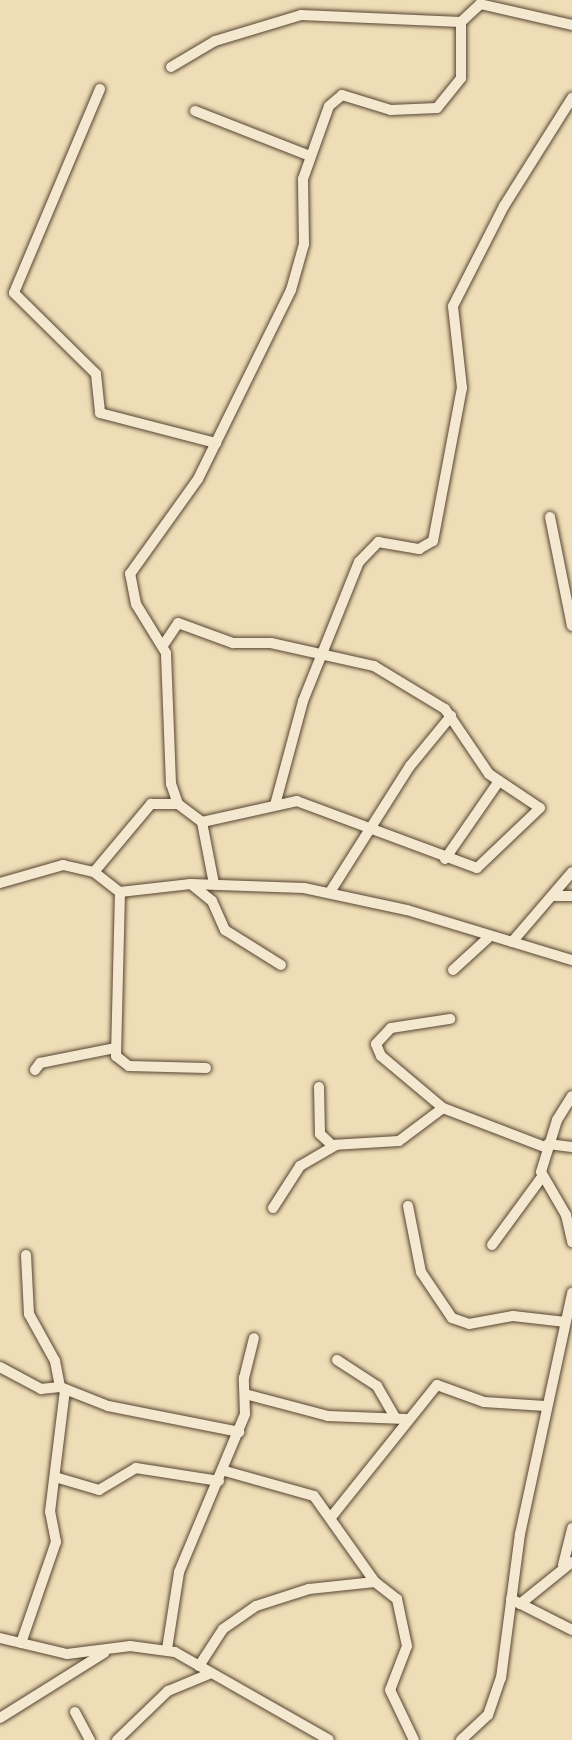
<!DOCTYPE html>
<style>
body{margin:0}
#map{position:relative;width:572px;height:1740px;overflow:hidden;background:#eeddb6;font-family:"Libre Bodoni",serif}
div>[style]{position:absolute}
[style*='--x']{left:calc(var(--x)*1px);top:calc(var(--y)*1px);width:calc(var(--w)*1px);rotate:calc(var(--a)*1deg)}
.roads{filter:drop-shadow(0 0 2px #574432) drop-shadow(0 0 2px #574432)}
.minor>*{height:10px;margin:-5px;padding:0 5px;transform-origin:5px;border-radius:5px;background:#f4e9d0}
span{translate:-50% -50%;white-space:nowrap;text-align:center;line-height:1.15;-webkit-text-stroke:5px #f4e9d0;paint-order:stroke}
</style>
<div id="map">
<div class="roads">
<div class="minor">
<i style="--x:171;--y:67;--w:51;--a:-30.6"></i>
<i style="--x:215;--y:41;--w:90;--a:-16.8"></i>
<i style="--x:301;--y:15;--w:160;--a:2.5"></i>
<i style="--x:461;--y:22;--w:26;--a:-43"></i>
<i style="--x:480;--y:4;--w:94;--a:12.9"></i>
<i style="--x:100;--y:89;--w:221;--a:112.9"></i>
<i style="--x:14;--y:293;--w:115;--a:44.6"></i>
<i style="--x:96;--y:374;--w:39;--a:84"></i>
<i style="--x:100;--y:413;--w:120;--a:14.5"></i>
<i style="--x:195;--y:111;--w:123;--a:21.4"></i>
<i style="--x:550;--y:517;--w:111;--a:78.6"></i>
<i style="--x:164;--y:644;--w:25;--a:-56"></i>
<i style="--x:178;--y:623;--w:59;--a:20"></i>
<i style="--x:233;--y:643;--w:38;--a:0"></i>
<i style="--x:271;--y:643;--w:106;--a:12.6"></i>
<i style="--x:374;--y:666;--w:83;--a:31.2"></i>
<i style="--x:445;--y:709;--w:78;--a:55.9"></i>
<i style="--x:489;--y:774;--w:61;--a:33.7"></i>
<i style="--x:540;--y:808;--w:87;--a:136.4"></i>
<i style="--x:477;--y:868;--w:192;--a:-159.6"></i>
<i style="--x:297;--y:801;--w:97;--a:167.5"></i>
<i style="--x:275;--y:805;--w:108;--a:-74.9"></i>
<i style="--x:303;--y:701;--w:150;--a:-68.1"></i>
<i style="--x:359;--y:562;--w:28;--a:-46"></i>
<i style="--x:378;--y:542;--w:42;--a:9.7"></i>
<i style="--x:419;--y:549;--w:16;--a:-30"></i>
<i style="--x:433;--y:541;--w:156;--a:-79.3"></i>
<i style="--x:462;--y:388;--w:82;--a:-96.3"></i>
<i style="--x:453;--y:306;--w:112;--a:-63"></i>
<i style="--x:504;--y:206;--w:128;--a:-57.8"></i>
<i style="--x:445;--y:859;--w:95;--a:-55.3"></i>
<i style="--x:94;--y:872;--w:89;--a:-50"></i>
<i style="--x:151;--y:804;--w:27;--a:0"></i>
<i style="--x:0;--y:883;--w:66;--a:-15.9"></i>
<i style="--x:63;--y:865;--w:32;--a:13"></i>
<i style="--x:94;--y:872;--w:33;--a:38"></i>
<i style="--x:120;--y:892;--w:71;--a:-6.4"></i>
<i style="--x:191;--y:884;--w:113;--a:2"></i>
<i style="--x:304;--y:888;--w:105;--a:12.1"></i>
<i style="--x:407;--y:910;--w:172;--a:16.9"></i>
<i style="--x:191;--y:884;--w:27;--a:39"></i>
<i style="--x:212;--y:901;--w:32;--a:66"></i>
<i style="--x:225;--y:930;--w:66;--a:32"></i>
<i style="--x:214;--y:884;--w:63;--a:-101"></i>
<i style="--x:202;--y:822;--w:30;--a:-143"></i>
<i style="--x:178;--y:804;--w:21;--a:-109"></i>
<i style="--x:171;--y:784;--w:131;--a:-92.2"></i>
<i style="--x:166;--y:653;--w:57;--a:-121.5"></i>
<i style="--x:136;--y:604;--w:31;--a:-101"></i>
<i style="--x:130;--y:574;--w:117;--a:-54.4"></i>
<i style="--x:198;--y:479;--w:211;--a:-63.8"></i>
<i style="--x:291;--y:290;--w:48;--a:-74.2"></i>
<i style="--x:304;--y:244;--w:65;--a:-90.9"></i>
<i style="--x:303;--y:179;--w:77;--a:-70.4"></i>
<i style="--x:329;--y:106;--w:17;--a:-40"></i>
<i style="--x:342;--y:95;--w:51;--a:17"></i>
<i style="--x:391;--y:110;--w:46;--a:-2.5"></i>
<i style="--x:437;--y:108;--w:38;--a:-51"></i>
<i style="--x:461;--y:78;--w:56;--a:-90"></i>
<i style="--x:120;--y:892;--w:164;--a:91.4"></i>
<i style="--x:116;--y:1056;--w:16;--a:38"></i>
<i style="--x:129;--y:1066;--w:77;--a:1.5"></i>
<i style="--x:330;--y:892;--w:149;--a:-57.6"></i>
<i style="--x:410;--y:766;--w:65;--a:-50.6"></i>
<i style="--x:552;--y:896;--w:20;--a:0"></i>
<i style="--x:512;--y:942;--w:92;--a:-49.4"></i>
<i style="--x:453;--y:970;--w:47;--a:-42.4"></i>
<i style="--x:35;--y:1070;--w:9;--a:-54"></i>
<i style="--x:40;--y:1063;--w:76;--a:-11.3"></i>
<i style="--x:319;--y:1087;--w:47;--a:88.8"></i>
<i style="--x:320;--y:1134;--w:16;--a:43"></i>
<i style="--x:332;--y:1145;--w:67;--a:-3.4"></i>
<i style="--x:399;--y:1141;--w:55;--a:-36.9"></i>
<i style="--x:443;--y:1108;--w:111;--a:21"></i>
<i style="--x:572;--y:1096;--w:28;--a:122"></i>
<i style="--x:557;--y:1120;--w:54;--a:107.1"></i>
<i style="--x:541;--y:1172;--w:50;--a:59.8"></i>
<i style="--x:566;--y:1215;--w:28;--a:77"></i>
<i style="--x:443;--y:1108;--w:81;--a:-140"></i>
<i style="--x:381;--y:1056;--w:13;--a:-113"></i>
<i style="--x:376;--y:1044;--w:22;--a:-47"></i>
<i style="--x:391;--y:1028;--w:60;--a:-8.7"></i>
<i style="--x:548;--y:1144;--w:24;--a:7"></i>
<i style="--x:408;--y:1206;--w:67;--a:78.9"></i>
<i style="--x:421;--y:1272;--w:55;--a:56"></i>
<i style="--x:452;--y:1318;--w:18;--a:19"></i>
<i style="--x:469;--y:1324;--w:45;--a:-10.3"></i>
<i style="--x:513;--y:1316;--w:53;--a:6.5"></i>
<i style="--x:273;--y:1208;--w:50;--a:-57.3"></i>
<i style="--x:300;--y:1166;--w:42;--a:-30.3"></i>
<i style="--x:492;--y:1245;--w:84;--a:-53.7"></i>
<i style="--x:26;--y:1255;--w:59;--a:87.1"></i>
<i style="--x:29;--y:1314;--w:54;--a:61"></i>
<i style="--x:55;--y:1361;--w:26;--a:79"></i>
<i style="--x:337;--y:1360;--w:48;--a:33"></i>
<i style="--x:377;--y:1386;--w:36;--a:60"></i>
<i style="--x:0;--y:1367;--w:47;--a:28.2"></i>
<i style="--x:41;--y:1389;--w:19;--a:-6"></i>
<i style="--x:60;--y:1387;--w:52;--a:21.6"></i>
<i style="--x:108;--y:1406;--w:134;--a:11.2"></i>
<i style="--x:245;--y:1394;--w:86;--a:14.8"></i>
<i style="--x:328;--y:1416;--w:78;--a:2.2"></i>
<i style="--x:225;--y:1471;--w:92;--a:15.7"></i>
<i style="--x:314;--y:1496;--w:105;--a:54.7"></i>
<i style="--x:375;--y:1582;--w:28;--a:38"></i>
<i style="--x:397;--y:1599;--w:48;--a:78"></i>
<i style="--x:407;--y:1646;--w:47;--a:111.1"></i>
<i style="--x:390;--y:1690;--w:55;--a:64.4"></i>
<i style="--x:55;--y:1477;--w:46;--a:16.5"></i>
<i style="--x:99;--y:1490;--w:43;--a:-30.7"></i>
<i style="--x:136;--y:1468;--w:84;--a:8.9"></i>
<i style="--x:332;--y:1516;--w:168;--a:-51.3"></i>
<i style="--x:437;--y:1385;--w:50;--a:19.9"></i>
<i style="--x:484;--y:1402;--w:61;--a:3.8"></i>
<i style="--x:563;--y:1565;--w:38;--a:-76"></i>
<i style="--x:511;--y:1599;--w:68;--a:26.9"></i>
<i style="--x:520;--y:1604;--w:67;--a:-38.9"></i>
<i style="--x:0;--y:1638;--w:69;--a:13.4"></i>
<i style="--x:67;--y:1654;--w:64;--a:-7.2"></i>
<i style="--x:130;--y:1646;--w:45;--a:7.6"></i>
<i style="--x:175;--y:1652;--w:177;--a:29.7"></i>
<i style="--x:21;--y:1643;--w:107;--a:-70.9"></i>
<i style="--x:56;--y:1542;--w:31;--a:-101"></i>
<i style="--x:50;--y:1512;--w:123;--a:-83"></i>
<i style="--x:167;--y:1649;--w:78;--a:-81.1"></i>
<i style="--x:179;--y:1572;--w:171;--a:-67.3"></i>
<i style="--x:245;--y:1414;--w:36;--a:-92"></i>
<i style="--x:244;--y:1378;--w:41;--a:-76"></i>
<i style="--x:199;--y:1666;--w:44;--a:-57"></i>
<i style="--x:223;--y:1629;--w:40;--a:-34.9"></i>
<i style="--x:256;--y:1606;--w:56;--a:-17.8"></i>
<i style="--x:309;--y:1589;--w:66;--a:-6.1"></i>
<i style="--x:75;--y:1712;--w:32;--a:62"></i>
<i style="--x:0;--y:1718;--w:123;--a:-32"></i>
<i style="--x:117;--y:1740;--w:71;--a:-43.9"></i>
<i style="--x:168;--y:1691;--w:44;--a:-22.5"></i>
<i style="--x:461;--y:1740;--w:37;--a:-43"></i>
<i style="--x:488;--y:1715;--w:39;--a:-71"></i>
<i style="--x:501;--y:1678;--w:145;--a:-82.5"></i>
<i style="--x:520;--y:1534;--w:247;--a:-77.8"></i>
</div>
</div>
</div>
